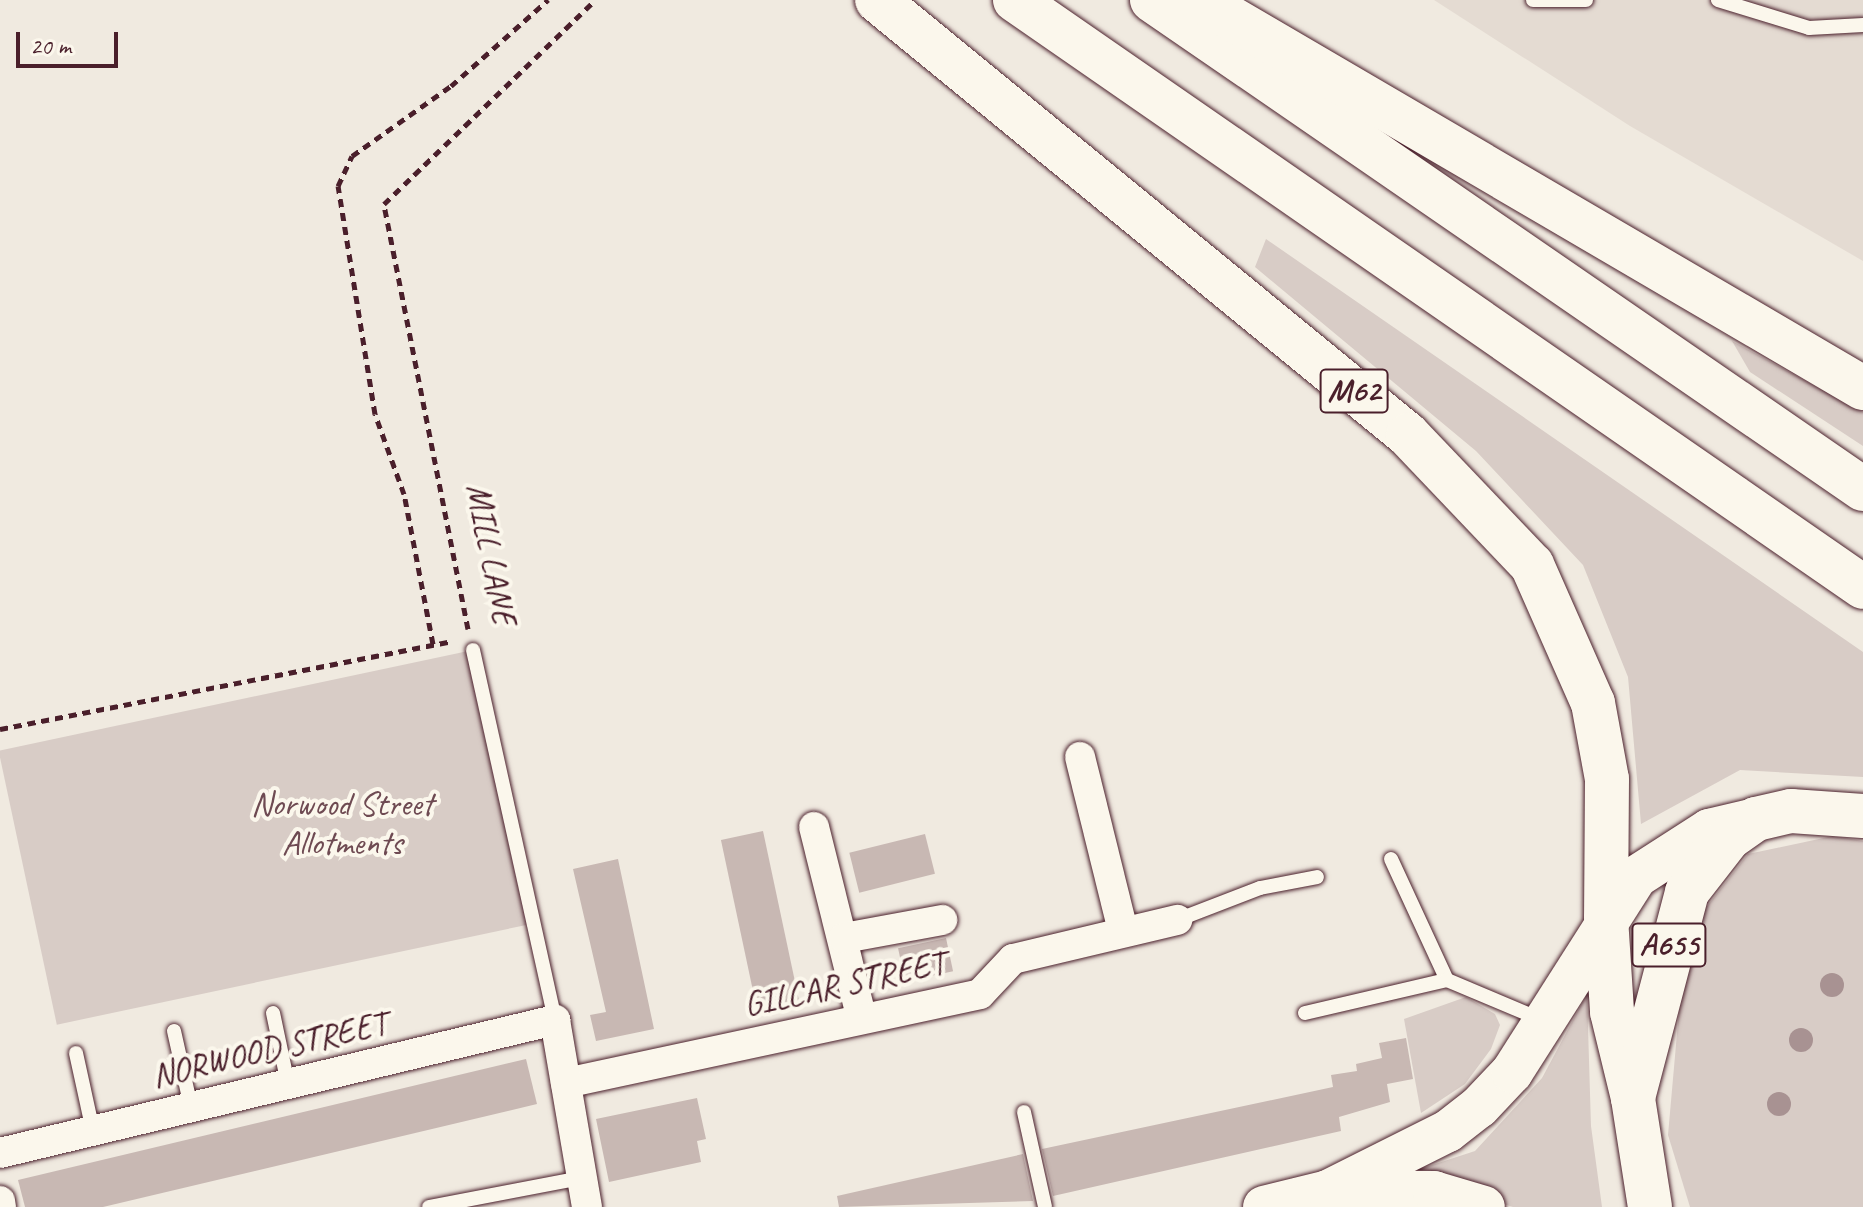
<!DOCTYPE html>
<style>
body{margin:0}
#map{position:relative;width:1863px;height:1207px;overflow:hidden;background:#f0eae0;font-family:Caveat,sans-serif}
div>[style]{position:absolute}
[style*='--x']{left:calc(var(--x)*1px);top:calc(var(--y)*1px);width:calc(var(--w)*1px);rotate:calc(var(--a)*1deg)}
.built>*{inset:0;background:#e4dbd2}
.green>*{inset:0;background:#d8ccc6;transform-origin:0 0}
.building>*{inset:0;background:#c8b8b3;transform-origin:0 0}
.path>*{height:5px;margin-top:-2.5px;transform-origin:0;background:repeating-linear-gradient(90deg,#4a1f2b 0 8px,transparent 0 14px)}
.roads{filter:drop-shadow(0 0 2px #4a1f2b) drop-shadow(0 0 2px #4a1f2b)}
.lane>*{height:14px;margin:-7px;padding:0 7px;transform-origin:7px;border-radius:7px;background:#fbf7ec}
.street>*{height:30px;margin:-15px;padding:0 15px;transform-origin:15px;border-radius:15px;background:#fbf7ec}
.secondary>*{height:42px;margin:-21px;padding:0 21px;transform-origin:21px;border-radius:21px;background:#fbf7ec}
.primary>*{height:44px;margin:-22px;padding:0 22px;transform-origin:22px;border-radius:22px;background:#fbf7ec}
.highway>*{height:44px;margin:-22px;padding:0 22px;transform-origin:22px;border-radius:22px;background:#fbf7ec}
.trees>*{width:24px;height:24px;margin:-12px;border-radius:50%;background:#a89292}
span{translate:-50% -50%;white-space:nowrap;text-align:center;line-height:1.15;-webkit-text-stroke:8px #fbf7ec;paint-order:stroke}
.shield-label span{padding:2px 6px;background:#fbf7ec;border:2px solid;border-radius:6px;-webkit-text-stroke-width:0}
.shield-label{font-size:32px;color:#4a1f2b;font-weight:700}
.street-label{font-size:34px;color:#4a1f2b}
.park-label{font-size:34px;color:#6e4a52}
.scale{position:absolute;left:16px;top:32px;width:102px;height:36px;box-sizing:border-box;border:4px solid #4a1f2b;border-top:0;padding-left:10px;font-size:24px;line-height:28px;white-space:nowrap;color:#4a1f2b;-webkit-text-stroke:6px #fbf7ec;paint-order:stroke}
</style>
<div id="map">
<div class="built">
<i style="clip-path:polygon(1434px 0,1863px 0,1863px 261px,1630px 126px)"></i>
</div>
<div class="green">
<i style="clip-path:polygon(1266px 239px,1863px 652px,1863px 777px,1740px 770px,1641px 824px,1628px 677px,1583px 565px,1476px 451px,1255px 267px)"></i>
<i style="clip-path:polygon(1732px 341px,1863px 412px,1863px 446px,1750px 372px)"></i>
<i style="left:473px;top:650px;width:280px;height:485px;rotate:78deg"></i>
<i style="clip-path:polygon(1833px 836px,1863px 841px,1863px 1207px,1690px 1207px,1668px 1135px,1682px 977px,1701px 914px,1748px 854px)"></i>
<i style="clip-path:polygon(1587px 994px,1591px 1126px,1602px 1207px,1513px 1207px,1418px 1178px,1420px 1169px,1475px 1151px,1542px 1078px)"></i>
<i style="clip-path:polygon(1466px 997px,1495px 1014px,1500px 1025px,1491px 1049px,1465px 1084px,1421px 1113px,1404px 1019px)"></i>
</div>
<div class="building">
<i style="left:763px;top:831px;width:174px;height:43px;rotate:78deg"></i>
<i style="left:925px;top:834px;width:41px;height:78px;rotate:76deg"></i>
<i style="clip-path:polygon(618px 859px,654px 1029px,596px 1041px,590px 1015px,606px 1012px,573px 869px)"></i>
<i style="left:946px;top:938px;width:34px;height:49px;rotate:78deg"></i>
<i style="clip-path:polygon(1406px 1038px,1413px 1079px,1387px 1084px,1390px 1102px,1339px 1117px,1341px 1131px,1053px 1196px,1042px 1149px,1333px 1087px,1331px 1075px,1357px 1071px,1356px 1064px,1382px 1058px,1379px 1043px)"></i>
<i style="clip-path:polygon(526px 1059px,537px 1104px,103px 1207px,25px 1207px,18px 1180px)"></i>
<i style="clip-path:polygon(697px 1098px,706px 1139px,697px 1141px,701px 1162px,609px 1182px,596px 1119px)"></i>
<i style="clip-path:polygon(1023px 1154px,1033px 1201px,839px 1207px,837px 1196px)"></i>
</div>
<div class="path">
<i style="--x:468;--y:629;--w:433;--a:-101.2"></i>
<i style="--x:384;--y:204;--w:293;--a:-44"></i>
<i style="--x:433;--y:644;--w:153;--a:-100.9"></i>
<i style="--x:404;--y:494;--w:85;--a:-109.9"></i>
<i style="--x:375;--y:414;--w:231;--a:-99.2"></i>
<i style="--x:338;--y:186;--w:33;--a:-65"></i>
<i style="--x:352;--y:156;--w:121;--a:-35.3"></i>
<i style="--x:451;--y:86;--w:130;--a:-41.6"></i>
<i style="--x:0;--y:729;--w:460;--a:-11"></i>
</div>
<div class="roads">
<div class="lane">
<i style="--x:1533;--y:0;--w:53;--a:0"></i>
<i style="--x:1718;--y:0;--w:95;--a:17.1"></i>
<i style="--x:1809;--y:28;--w:54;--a:-3.2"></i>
<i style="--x:473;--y:650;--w:379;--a:77.5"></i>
<i style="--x:1391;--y:859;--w:133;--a:65.2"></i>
<i style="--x:1177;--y:920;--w:89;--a:-21.1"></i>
<i style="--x:1260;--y:888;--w:58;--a:-10.9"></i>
<i style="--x:273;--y:1013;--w:73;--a:78.1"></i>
<i style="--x:1305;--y:1013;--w:146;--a:-13.1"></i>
<i style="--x:1447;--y:980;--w:101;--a:22.8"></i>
<i style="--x:174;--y:1031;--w:78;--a:77.4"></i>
<i style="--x:76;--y:1053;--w:80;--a:77.7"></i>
<i style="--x:1024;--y:1112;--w:97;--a:77.5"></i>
<i style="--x:429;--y:1207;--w:155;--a:-10.8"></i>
</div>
<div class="street">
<i style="--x:1080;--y:757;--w:179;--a:76.1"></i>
<i style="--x:814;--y:827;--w:195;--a:76"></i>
<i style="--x:844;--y:938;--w:100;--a:-10.4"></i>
<i style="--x:566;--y:1083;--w:423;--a:-12.1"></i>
<i style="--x:980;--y:994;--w:48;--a:-46.7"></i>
<i style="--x:1013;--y:959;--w:169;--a:-13.4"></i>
<i style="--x:0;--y:1153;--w:571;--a:-13.48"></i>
<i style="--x:555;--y:1020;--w:190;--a:80.3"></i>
<i style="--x:0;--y:1201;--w:6;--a:81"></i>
</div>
<div class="secondary">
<i style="--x:1328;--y:1191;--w:134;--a:-26.6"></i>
<i style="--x:1448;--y:1131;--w:39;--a:-38"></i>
<i style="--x:1479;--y:1107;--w:48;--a:-46.7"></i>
<i style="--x:1512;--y:1072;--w:231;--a:-57.5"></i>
<i style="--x:1636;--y:877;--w:87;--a:-32.8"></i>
<i style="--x:1709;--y:830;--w:48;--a:-13.2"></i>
<i style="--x:1264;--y:1207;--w:66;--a:-14"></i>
<i style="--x:1328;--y:1191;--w:106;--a:0.5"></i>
<i style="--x:1434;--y:1192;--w:52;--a:16.7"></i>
</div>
<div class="primary">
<i style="--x:1606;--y:918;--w:94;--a:86.3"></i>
<i style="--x:1612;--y:1012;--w:89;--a:76.3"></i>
<i style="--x:1650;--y:1207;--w:110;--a:-98.9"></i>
<i style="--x:1633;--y:1098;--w:213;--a:-75.3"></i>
<i style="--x:1687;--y:892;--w:68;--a:-52.1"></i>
<i style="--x:1729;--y:838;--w:33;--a:-35"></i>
<i style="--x:1756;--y:819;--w:36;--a:-13"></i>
<i style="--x:1791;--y:811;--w:72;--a:4"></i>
</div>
<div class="highway">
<i style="--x:877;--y:0;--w:686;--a:39.32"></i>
<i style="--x:1408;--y:435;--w:180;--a:46.4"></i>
<i style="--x:1532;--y:565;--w:151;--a:66.2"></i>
<i style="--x:1593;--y:703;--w:77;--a:79.6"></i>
<i style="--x:1607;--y:779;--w:139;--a:90.4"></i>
<i style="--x:1015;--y:0;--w:1031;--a:34.69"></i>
<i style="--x:1152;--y:0;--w:863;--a:34.52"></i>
<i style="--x:1200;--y:0;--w:768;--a:30.34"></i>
</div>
</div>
<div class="trees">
<i style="left:1832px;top:985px"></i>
<i style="left:1801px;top:1040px"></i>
<i style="left:1779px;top:1104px"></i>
</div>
<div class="shield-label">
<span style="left:1354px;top:391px">M62</span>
<span style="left:1669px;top:945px">A655</span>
</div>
<div class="street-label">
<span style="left:492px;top:554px;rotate:79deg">MILL LANE</span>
<span style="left:844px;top:983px;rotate:-12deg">GILCAR STREET</span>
<span style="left:269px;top:1049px;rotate:-13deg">NORWOOD STREET</span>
</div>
<div class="park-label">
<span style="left:342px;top:823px">Norwood Street<br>Allotments</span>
</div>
<div class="scale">20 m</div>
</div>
